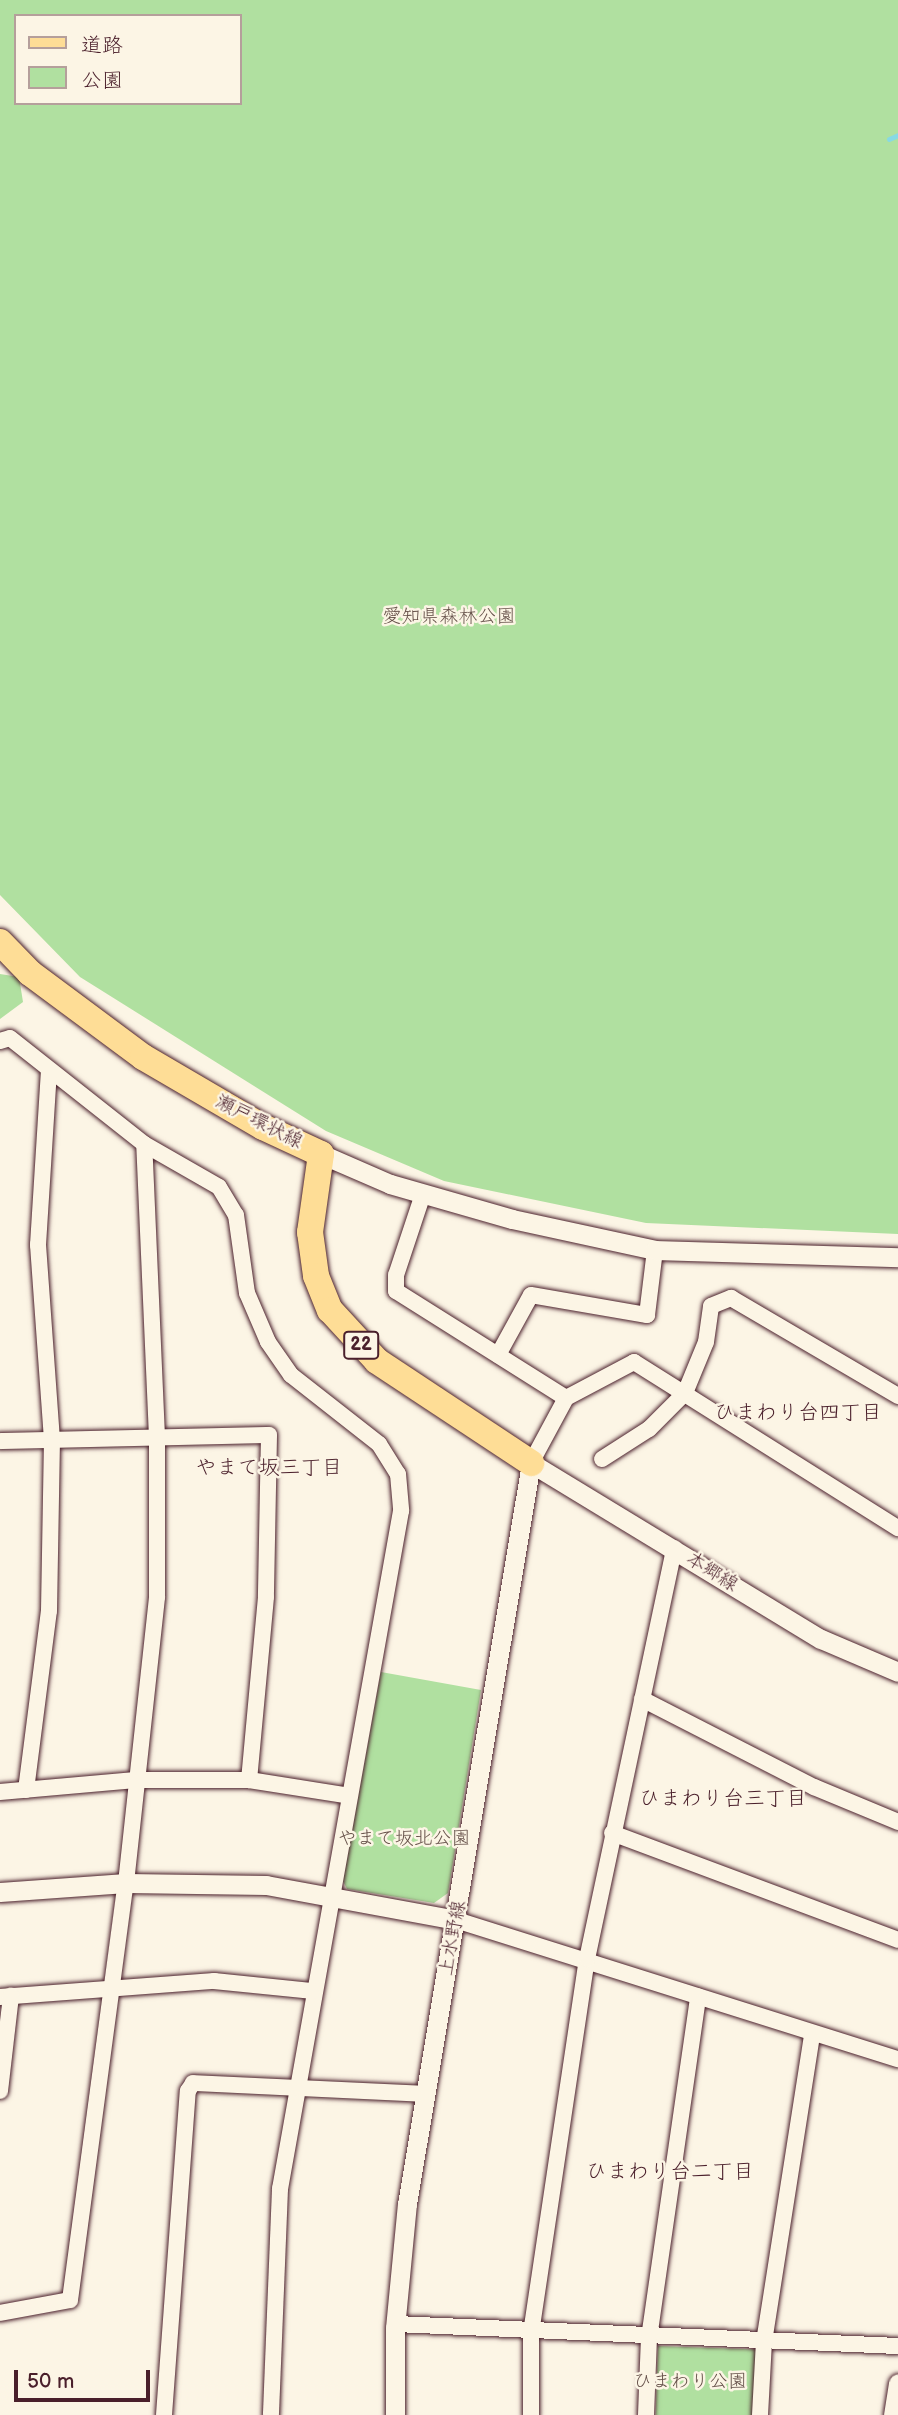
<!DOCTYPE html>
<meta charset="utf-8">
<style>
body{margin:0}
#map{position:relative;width:898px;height:2415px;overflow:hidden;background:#fcf5e5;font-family:"Balsamiq Sans","Klee One",sans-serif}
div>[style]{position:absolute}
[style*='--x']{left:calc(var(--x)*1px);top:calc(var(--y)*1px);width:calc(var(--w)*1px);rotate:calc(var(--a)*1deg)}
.green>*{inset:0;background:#b0e0a0;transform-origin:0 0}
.stream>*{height:5px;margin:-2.5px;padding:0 2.5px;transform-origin:2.5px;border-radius:2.5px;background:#88d9e3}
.roads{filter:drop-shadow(0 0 2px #4a1f2b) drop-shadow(0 0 2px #4a1f2b)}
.minor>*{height:16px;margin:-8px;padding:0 8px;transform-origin:8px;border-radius:8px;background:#fcf5e5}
.tertiary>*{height:19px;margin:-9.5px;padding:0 9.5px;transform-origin:9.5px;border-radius:9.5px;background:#fcf5e5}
.primary>*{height:26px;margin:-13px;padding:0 13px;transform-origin:13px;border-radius:13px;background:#fedd96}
span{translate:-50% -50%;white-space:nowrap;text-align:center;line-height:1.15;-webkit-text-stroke:5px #fcf5e5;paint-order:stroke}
.shield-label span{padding:2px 5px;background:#fcf5e5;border:2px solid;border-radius:5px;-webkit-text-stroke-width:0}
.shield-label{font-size:18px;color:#4a1f2b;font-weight:700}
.park-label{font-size:19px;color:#644f48}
.street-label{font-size:19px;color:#4a1f2b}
.neighbourhood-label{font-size:21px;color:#4a1f2b}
.legend{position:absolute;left:14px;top:14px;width:228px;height:91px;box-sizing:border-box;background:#fcf5e5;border:2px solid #b59f9b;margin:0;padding:9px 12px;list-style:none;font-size:21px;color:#4a1f2b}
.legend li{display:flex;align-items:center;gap:14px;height:35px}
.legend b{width:35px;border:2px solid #b59f9b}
.scale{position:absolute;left:14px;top:2370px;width:136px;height:32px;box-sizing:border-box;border:4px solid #4a1f2b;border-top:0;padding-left:9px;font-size:21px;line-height:24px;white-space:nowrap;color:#4a1f2b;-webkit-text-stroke:5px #fcf5e5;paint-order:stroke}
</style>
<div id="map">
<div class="green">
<i style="clip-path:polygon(evenodd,0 0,898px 0,898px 1234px,646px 1223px,444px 1181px,326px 1131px,80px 977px,0 895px,0 0,16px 16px,240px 16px,240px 103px,16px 103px,16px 16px)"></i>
<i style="clip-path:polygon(0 974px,19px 977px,23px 1002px,0 1019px)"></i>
<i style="clip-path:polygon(381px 1672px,481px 1690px,448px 1893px,434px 1903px,347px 1889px,343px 1881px)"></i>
<i style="left:658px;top:2346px;width:98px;height:69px;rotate:2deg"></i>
</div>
<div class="stream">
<i style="--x:889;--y:139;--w:10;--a:-24"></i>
</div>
<div class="roads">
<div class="minor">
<i style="--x:0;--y:1041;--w:10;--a:-17"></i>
<i style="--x:10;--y:1038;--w:171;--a:38.3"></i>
<i style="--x:144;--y:1144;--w:86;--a:29.8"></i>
<i style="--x:219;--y:1187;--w:33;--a:59"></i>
<i style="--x:236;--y:1215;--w:79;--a:82"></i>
<i style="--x:247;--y:1293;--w:53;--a:66.8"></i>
<i style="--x:268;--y:1342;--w:40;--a:55.1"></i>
<i style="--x:291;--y:1375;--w:112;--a:38.1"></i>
<i style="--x:379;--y:1444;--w:36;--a:58"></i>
<i style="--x:398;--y:1474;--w:37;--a:85"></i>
<i style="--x:401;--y:1511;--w:689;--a:100.12"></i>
<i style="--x:280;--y:2189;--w:226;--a:92.3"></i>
<i style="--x:423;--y:1194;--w:85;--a:108.4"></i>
<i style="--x:396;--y:1275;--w:16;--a:90"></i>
<i style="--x:396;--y:1291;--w:201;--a:32.2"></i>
<i style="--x:498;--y:1355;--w:68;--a:-61.2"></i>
<i style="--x:531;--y:1295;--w:118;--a:9.8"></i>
<i style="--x:647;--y:1315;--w:65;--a:-83"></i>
<i style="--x:0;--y:1441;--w:269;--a:-1.3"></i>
<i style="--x:269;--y:1435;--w:162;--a:91.1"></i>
<i style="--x:266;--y:1597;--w:184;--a:95.3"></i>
<i style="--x:602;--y:1459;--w:56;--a:-32.6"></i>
<i style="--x:649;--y:1429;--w:51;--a:-45"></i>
<i style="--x:685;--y:1393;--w:55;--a:-67.6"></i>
<i style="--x:706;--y:1342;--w:36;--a:-82"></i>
<i style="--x:711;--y:1306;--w:22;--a:-22"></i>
<i style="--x:731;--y:1298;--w:194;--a:30.4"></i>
<i style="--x:531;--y:1463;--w:74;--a:-61.7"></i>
<i style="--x:566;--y:1398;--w:77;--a:-27.9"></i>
<i style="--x:634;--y:1362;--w:312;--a:32.2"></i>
<i style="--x:642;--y:1699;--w:193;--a:27.1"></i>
<i style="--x:814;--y:1787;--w:91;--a:22.6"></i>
<i style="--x:26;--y:1790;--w:180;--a:-82.7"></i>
<i style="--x:49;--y:1611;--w:171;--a:-89"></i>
<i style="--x:52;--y:1440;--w:196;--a:-94.1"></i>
<i style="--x:38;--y:1245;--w:174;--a:-86.4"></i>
<i style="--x:0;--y:1792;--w:136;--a:-5.1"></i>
<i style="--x:135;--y:1780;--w:114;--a:0"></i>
<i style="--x:249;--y:1780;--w:102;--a:9"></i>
<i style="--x:612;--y:1833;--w:305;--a:20.5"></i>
<i style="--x:456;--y:1920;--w:463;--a:17.5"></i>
<i style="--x:0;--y:1997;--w:215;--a:-4.3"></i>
<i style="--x:214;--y:1981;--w:100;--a:5.8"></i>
<i style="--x:0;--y:2091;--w:96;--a:-83.4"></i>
<i style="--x:0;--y:2313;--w:71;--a:-10.5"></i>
<i style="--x:70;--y:2300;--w:421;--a:-82.4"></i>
<i style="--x:126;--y:1883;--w:288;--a:-83.8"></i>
<i style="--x:157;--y:1597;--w:160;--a:-90"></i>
<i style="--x:157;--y:1437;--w:293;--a:-92.5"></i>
<i style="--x:396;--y:2324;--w:502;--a:2.51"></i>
<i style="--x:164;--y:2415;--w:325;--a:-85.8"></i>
<i style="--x:188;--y:2091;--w:9;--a:-58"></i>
<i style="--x:193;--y:2083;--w:232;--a:2.7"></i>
<i style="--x:531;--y:2415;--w:82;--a:-90"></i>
<i style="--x:531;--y:2333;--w:378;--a:-81.5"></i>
<i style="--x:587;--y:1959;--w:420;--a:-78"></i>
<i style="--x:646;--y:2415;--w:77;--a:-87.8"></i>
<i style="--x:649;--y:2338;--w:345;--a:-81.8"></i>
<i style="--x:760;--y:2415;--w:73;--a:-86.9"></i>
<i style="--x:764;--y:2342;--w:311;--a:-81.1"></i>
</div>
<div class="tertiary">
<i style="--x:321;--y:1154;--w:75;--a:23.5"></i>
<i style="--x:390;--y:1184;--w:127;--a:16"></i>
<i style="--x:512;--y:1219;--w:146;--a:12.2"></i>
<i style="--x:655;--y:1250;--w:243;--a:1.7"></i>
<i style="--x:0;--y:1892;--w:126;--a:-4.1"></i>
<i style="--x:126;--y:1883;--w:140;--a:0.8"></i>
<i style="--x:266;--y:1885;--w:193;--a:10.4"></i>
<i style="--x:395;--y:2415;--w:87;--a:-90"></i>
<i style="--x:395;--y:2328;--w:125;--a:-84.5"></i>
<i style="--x:407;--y:2204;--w:751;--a:-80.5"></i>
<i style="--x:531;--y:1463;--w:339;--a:31.3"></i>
<i style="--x:821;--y:1639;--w:84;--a:23.2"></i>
<i style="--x:893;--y:2415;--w:32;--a:-81"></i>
</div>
<div class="primary">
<i style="--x:0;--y:942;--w:43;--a:45.9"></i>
<i style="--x:30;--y:973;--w:141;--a:36.6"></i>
<i style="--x:143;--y:1057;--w:139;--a:30.3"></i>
<i style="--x:263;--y:1127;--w:64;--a:25"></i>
<i style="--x:321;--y:1154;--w:79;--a:98"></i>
<i style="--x:310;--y:1232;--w:44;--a:82.2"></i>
<i style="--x:316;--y:1276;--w:37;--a:68"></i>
<i style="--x:330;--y:1310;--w:69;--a:47.3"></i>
<i style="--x:377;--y:1361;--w:185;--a:33.5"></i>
</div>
</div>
<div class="shield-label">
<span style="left:361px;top:1345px">22</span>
</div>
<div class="park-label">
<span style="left:449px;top:617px">愛知県森林公園</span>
<span style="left:404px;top:1839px">やまて坂北公園</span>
<span style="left:690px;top:2382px">ひまわり公園</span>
</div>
<div class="street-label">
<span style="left:259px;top:1122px;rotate:27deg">瀬戸環状線</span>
<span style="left:712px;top:1572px;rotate:32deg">本郷線</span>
<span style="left:453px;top:1938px;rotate:-80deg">上水野線</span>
</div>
<div class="neighbourhood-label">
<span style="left:798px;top:1413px">ひまわり台四丁目</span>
<span style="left:269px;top:1468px">やまて坂三丁目</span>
<span style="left:723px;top:1799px">ひまわり台三丁目</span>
<span style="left:670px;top:2172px">ひまわり台二丁目</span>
</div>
<ul class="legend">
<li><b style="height:9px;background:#fedd96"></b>道路</li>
<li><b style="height:19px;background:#b0e0a0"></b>公園</li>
</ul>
<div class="scale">50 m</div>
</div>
